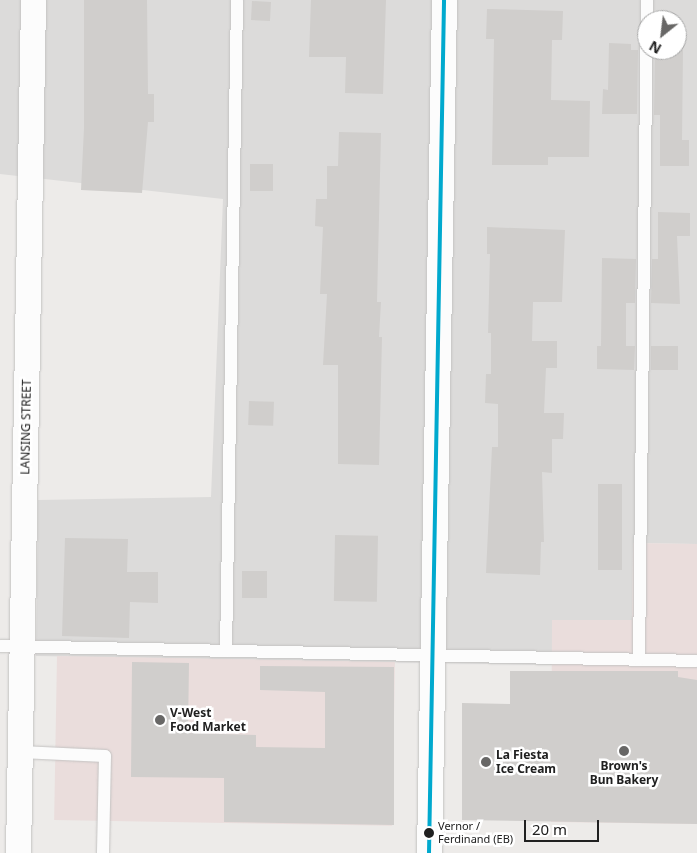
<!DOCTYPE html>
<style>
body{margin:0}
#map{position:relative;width:697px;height:853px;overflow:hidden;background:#edebe9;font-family:"Noto Sans",sans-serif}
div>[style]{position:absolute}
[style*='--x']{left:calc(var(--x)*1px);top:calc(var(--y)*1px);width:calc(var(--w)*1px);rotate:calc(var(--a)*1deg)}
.residential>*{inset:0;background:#dcdbda}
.commercial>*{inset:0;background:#eadddc;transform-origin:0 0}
.building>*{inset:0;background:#d0cecc;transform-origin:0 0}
.roads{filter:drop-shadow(0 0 1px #c3c2c1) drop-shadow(0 0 1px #c3c2c1)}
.service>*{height:12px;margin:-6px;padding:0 6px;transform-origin:6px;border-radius:6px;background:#fcfcfc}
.minor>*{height:25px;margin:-12.5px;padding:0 12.5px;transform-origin:12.5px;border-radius:12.5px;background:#fcfcfc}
.bus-1>*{height:4px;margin:-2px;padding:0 2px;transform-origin:2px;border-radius:2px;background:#00a9ce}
.dots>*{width:14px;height:14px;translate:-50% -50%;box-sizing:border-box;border:2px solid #fff;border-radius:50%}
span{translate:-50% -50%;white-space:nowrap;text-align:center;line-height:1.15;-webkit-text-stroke:5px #fff;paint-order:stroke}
.bus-label{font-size:11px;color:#202020}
.left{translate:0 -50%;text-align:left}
.street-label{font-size:12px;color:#202020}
.poi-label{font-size:12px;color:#202020;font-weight:700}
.north{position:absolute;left:637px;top:10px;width:50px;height:50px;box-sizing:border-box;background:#fff;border:1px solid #a6a6a6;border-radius:50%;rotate:209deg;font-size:14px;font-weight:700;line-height:20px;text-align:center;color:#202020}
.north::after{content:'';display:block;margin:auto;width:18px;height:22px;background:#686766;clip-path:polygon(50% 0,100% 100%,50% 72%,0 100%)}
.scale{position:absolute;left:524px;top:820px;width:75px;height:22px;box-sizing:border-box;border:2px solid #202020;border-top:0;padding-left:6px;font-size:15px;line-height:18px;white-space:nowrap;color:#202020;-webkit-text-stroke:4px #fff;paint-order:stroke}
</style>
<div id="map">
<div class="residential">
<i style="clip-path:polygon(evenodd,0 0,697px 0,697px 544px,633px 543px,632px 621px,552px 620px,552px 665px,36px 656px,38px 500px,211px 497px,223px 199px,0 174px,0 0,647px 20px,677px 20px,677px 50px,647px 50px,647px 20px)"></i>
</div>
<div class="commercial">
<i style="clip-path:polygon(633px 543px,697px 544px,697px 824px,551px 822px,552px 620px,632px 620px)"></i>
<i style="left:57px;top:656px;width:338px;height:164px;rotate:1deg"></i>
</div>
<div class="building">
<i style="clip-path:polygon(84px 0,147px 0,148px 94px,154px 94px,154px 122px,148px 122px,142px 193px,81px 190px,84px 128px)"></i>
<i style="clip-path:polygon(311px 0,386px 0,383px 94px,345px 93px,346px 57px,309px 57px)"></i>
<i style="left:252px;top:1px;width:19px;height:19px;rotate:3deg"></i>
<i style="clip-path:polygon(487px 9px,563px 11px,562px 40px,552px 40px,551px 100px,590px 101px,589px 157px,548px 157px,548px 165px,492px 165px,494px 39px,486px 39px)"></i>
<i style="clip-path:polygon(609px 43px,631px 44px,631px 50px,638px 50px,637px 114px,602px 114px,603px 89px,608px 90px)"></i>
<i style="clip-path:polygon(655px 50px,683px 50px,682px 140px,689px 140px,689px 166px,660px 166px,660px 115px,654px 115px)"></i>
<i style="clip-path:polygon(339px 132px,381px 133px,377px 302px,381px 302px,379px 337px,382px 337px,379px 465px,338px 464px,338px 365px,323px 365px,327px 294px,320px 294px,323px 227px,315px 226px,316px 199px,327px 199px,327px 166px,338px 166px)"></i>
<i style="left:250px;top:164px;width:23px;height:27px"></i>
<i style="clip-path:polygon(658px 212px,690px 213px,690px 236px,677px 236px,680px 304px,651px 303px,652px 259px,658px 259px)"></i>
<i style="clip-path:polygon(487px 227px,565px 230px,562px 302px,533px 302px,532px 341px,557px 341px,557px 368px,546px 368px,544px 413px,564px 413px,563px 439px,552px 439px,552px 473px,542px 472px,544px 542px,541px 542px,540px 575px,486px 573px,492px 447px,498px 447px,498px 404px,485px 403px,486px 374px,491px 374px,491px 333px,488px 333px,490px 254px,487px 254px)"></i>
<i style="clip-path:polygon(602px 258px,636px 259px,635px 303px,626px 303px,626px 346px,635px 346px,634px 370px,597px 369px,597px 346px,601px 346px)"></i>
<i style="left:651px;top:346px;width:27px;height:24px"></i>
<i style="left:249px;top:401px;width:25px;height:24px;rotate:2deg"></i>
<i style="left:598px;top:484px;width:24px;height:86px"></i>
<i style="left:335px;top:535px;width:43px;height:66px;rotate:1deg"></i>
<i style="clip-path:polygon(65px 538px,128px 539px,127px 572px,158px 572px,158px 603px,130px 602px,129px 638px,62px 636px)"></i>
<i style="left:242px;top:571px;width:25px;height:27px"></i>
<i style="clip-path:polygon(132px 662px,189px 663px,188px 733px,256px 735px,256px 747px,325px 748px,325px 692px,260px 690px,260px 666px,394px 667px,394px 825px,224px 822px,224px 778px,131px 777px)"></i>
<i style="clip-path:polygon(510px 671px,678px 671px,678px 677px,697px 680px,697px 824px,462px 820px,462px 703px,510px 704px)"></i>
</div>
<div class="roads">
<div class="service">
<i style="--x:0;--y:646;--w:697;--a:1.23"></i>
<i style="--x:226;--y:651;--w:651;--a:-89.03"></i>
<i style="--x:639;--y:659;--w:659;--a:-89.3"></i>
<i style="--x:21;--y:752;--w:84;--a:2.7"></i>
<i style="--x:105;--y:756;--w:97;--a:91.2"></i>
</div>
<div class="minor">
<i style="--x:18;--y:853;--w:853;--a:-88.99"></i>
<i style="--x:429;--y:853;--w:853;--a:-88.99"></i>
</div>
</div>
<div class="bus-1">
<i style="--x:429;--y:853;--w:853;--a:-88.99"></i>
</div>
<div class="dots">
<i style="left:160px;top:720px;background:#686766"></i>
<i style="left:624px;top:751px;background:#686766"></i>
<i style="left:486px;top:762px;background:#686766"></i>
<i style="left:429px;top:833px;background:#202020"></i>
</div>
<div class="bus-label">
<span class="left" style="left:438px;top:833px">Vernor /<br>Ferdinand (EB)</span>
</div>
<div class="street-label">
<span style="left:26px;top:427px;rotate:-89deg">LANSING STREET</span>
</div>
<div class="poi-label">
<span class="left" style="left:170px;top:720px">V-West<br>Food Market</span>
<span class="left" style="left:496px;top:762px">La Fiesta<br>Ice Cream</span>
<span style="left:624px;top:773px">Brown's<br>Bun Bakery</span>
</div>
<div class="north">N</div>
<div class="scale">20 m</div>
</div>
